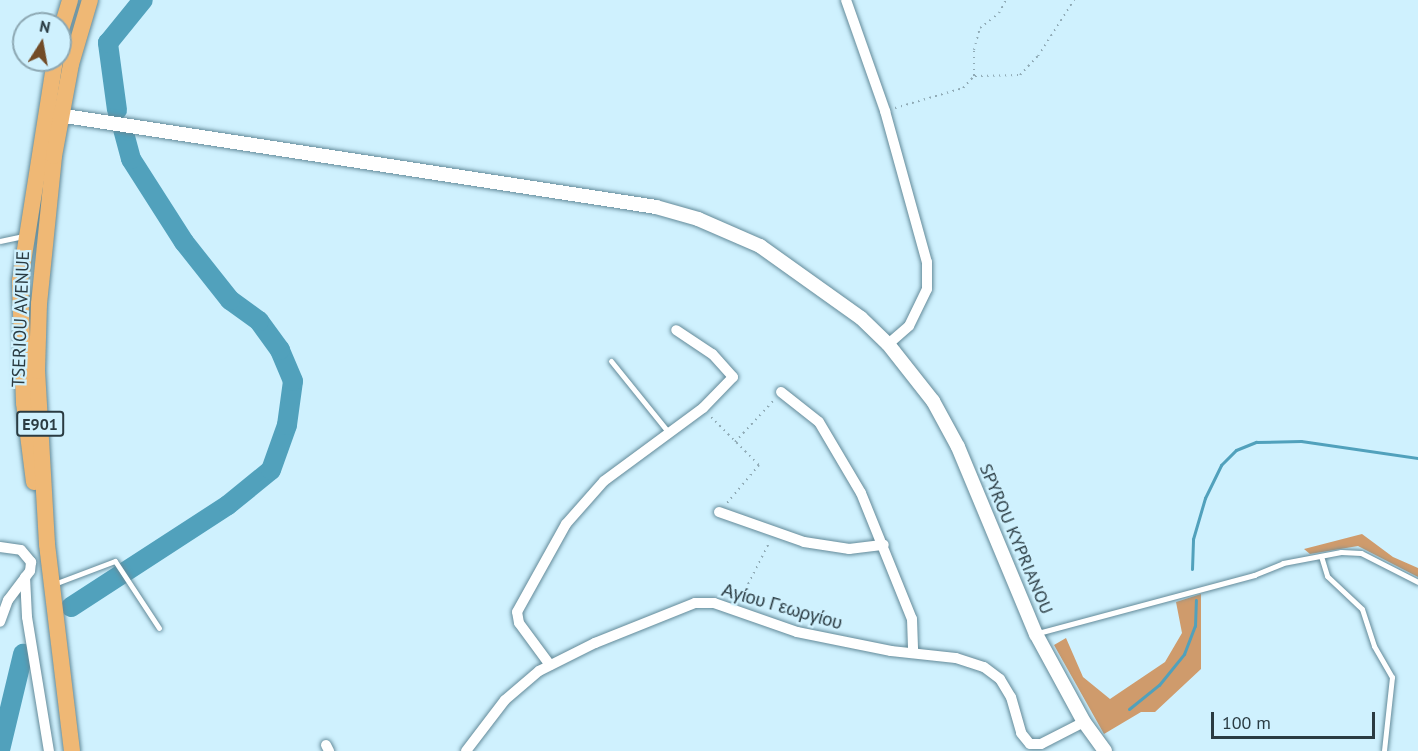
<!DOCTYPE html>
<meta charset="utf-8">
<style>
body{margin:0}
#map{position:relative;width:1418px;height:751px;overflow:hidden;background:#cff1fe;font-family:"PT Sans",sans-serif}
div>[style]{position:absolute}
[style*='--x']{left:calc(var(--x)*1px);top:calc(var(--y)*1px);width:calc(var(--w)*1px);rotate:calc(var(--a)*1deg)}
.forest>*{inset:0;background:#cf9b6c}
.stream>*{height:3px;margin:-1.5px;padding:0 1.5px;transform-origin:1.5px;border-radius:1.5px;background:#51a1bc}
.river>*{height:20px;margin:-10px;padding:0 10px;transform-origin:10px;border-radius:10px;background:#51a1bc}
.path>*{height:2px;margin-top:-1px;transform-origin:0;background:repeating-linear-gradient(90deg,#90abb6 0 1.5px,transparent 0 6px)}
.roads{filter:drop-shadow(0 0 2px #638a99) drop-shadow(0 0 2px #638a99)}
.service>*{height:5px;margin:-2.5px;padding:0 2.5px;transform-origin:2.5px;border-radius:2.5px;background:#fff}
.minor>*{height:10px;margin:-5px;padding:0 5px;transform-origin:5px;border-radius:5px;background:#fff}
.tertiary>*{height:14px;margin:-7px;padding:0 7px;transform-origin:7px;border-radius:7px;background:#fff}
.primary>*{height:16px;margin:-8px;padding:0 8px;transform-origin:8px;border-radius:8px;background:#efb875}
span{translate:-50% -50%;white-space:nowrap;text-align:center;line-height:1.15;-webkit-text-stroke:4.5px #cff1fe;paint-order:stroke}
.shield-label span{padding:2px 4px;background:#cff1fe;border:2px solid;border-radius:4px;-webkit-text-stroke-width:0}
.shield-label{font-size:16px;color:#2a3b42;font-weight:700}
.street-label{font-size:18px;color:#2a3b42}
.north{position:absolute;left:12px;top:12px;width:60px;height:60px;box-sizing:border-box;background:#cff1fe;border:2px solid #8da8b3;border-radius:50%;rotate:11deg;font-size:16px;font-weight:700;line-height:24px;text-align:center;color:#2a3b42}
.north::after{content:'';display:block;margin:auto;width:21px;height:27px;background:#724c28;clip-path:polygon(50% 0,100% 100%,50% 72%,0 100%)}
.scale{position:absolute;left:1211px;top:712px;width:164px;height:27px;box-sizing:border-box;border:3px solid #2a3b42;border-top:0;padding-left:8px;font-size:18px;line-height:21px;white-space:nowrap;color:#2a3b42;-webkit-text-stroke:4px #cff1fe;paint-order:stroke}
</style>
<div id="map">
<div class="forest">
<i style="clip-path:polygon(1362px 534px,1393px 557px,1418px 568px,1418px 577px,1358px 546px,1310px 554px,1304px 549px)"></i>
<i style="clip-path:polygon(1201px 594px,1201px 669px,1155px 712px,1141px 712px,1104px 734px,1054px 645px,1066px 638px,1083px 677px,1110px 699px,1165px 662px,1182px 633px,1176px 602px)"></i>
</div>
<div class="stream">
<i style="--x:1192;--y:569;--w:30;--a:-88"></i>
<i style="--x:1193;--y:539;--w:43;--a:-73.7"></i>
<i style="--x:1205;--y:498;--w:37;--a:-64"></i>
<i style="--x:1221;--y:465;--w:21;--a:-45"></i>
<i style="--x:1236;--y:450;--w:22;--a:-22"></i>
<i style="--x:1256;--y:442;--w:45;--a:-1.3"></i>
<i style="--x:1301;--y:441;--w:118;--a:8.3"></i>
<i style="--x:1129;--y:709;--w:38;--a:-39"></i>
<i style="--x:1159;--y:685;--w:40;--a:-51"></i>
<i style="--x:1184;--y:654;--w:30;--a:-69"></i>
<i style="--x:1195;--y:626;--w:26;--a:-88"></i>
</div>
<div class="river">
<i style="--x:117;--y:110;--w:68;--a:-97.7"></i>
<i style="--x:108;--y:43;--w:55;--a:-50.9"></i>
<i style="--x:71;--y:607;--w:187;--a:-33"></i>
<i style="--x:228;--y:505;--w:55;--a:-39.1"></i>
<i style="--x:271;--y:470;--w:48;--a:-70.4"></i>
<i style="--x:287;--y:425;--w:44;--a:-82.2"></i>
<i style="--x:293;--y:381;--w:34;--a:-113"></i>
<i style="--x:280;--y:350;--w:36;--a:-126"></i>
<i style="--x:259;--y:321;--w:36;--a:-144"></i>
<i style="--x:230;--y:300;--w:74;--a:-128.4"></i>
<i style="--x:184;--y:242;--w:98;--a:-122.6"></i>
<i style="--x:131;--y:159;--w:30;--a:-105"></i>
<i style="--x:0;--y:750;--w:99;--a:-76.5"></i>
</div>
<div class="path">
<i style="--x:975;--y:76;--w:45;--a:-1.3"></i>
<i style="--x:1020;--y:75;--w:26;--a:-47"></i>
<i style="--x:1038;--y:56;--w:67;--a:-57.3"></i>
<i style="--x:895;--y:108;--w:71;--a:-16.4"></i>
<i style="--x:963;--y:88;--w:16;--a:-47"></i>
<i style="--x:974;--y:76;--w:26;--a:-90"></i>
<i style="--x:974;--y:50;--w:23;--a:-75"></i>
<i style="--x:980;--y:28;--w:24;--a:-38"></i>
<i style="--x:999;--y:13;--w:15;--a:-62"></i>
<i style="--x:711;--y:417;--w:68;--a:45"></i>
<i style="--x:759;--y:465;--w:50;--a:130.1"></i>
<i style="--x:735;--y:442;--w:59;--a:-47.1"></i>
<i style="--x:740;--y:600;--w:66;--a:-63"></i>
</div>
<div class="roads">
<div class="service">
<i style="--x:0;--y:241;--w:25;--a:-12"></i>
<i style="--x:611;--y:361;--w:92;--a:51.1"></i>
<i style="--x:1321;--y:556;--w:21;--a:73"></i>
<i style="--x:1327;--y:576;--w:48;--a:43.3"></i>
<i style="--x:1362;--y:609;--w:39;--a:72"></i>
<i style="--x:1374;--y:646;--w:36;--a:60"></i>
<i style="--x:1392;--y:677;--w:74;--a:96.2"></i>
<i style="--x:54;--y:584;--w:65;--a:-20.7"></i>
<i style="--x:115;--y:561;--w:80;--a:56.7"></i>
<i style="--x:1038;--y:633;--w:224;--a:-15"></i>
<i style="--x:1254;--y:575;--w:31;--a:-22"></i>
<i style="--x:1283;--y:563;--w:59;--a:-10.7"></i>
<i style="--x:1341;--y:552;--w:20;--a:3"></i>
<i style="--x:1361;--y:553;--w:64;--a:27"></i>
</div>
<div class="minor">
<i style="--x:846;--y:0;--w:118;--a:70.6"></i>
<i style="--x:885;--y:111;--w:157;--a:74.5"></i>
<i style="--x:927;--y:262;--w:27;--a:90"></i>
<i style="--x:927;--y:289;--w:41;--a:115.9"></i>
<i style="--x:909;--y:326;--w:28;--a:139"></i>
<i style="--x:781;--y:392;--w:48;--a:38.3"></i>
<i style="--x:819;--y:422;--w:82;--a:59.4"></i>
<i style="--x:861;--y:493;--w:136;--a:68"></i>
<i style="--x:912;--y:619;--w:34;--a:88"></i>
<i style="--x:719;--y:512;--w:90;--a:19.4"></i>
<i style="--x:804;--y:542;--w:46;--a:8.8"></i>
<i style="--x:849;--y:549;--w:35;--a:-7"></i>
<i style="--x:0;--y:547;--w:21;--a:8"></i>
<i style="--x:21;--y:550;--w:16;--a:50"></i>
<i style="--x:31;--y:562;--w:9;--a:96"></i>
<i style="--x:30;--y:571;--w:36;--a:127"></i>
<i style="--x:8;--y:600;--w:23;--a:110"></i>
<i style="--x:25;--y:577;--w:40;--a:87.1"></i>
<i style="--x:27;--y:617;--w:136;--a:80.7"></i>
<i style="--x:550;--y:665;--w:52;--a:-126.4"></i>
<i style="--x:519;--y:623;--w:11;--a:-100"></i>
<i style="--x:517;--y:612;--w:101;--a:-60.9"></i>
<i style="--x:566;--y:524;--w:57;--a:-48.5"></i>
<i style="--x:604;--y:481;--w:123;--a:-36.4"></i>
<i style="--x:703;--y:408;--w:43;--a:-45.9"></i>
<i style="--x:733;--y:377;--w:31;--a:-132"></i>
<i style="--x:712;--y:354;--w:43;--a:-146.3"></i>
<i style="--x:326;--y:745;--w:7;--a:63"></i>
<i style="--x:466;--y:751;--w:64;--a:-52.6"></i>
<i style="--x:505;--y:700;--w:45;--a:-40.5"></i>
<i style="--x:539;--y:671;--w:63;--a:-26.6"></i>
<i style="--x:595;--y:643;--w:108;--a:-21.8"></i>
<i style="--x:695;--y:603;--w:19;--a:0"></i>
<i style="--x:714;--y:603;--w:88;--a:19.3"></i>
<i style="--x:797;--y:632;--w:96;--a:11.4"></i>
<i style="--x:891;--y:651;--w:65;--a:6.1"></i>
<i style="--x:956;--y:658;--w:29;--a:18"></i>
<i style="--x:984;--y:667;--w:20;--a:37"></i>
<i style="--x:1000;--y:679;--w:21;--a:59"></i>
<i style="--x:1011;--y:697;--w:37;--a:74"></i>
<i style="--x:1021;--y:733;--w:14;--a:51"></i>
<i style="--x:1030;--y:744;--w:11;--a:0"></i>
<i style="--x:1041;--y:744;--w:48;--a:-27.1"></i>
</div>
<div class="tertiary">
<i style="--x:52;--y:114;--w:611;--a:8.75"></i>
<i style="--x:656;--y:207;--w:44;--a:15.9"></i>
<i style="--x:698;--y:219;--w:68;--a:23.5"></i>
<i style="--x:760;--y:246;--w:124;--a:35.5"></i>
<i style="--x:861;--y:318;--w:37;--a:44"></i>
<i style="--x:888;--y:344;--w:73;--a:51.7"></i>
<i style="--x:933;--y:401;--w:52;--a:61.5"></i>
<i style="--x:958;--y:447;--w:203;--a:67.4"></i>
<i style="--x:1036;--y:634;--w:100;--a:61.4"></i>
<i style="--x:1084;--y:722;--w:36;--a:54"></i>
</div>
<div class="primary">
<i style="--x:60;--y:33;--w:34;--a:-73"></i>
<i style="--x:34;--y:482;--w:80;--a:-97.2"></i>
<i style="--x:24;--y:403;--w:122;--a:-91.9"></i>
<i style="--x:20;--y:281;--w:224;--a:-81"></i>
<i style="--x:72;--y:751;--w:209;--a:-96.9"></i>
<i style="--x:47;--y:544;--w:173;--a:-93.3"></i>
<i style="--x:37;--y:371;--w:67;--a:-88.3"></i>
<i style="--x:39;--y:304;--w:149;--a:-84.2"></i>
<i style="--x:54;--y:156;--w:94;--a:-79.5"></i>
<i style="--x:71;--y:64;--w:67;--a:-73.5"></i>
</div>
</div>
<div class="shield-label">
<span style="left:40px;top:424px">E901</span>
</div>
<div class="street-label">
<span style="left:21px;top:319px;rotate:-88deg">TSERIOU AVENUE</span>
<span style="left:1016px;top:539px;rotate:67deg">SPYROU KYPRIANOU</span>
<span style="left:782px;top:607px;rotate:16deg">Αγίου Γεωργίου</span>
</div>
<div class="north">N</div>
<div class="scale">100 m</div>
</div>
